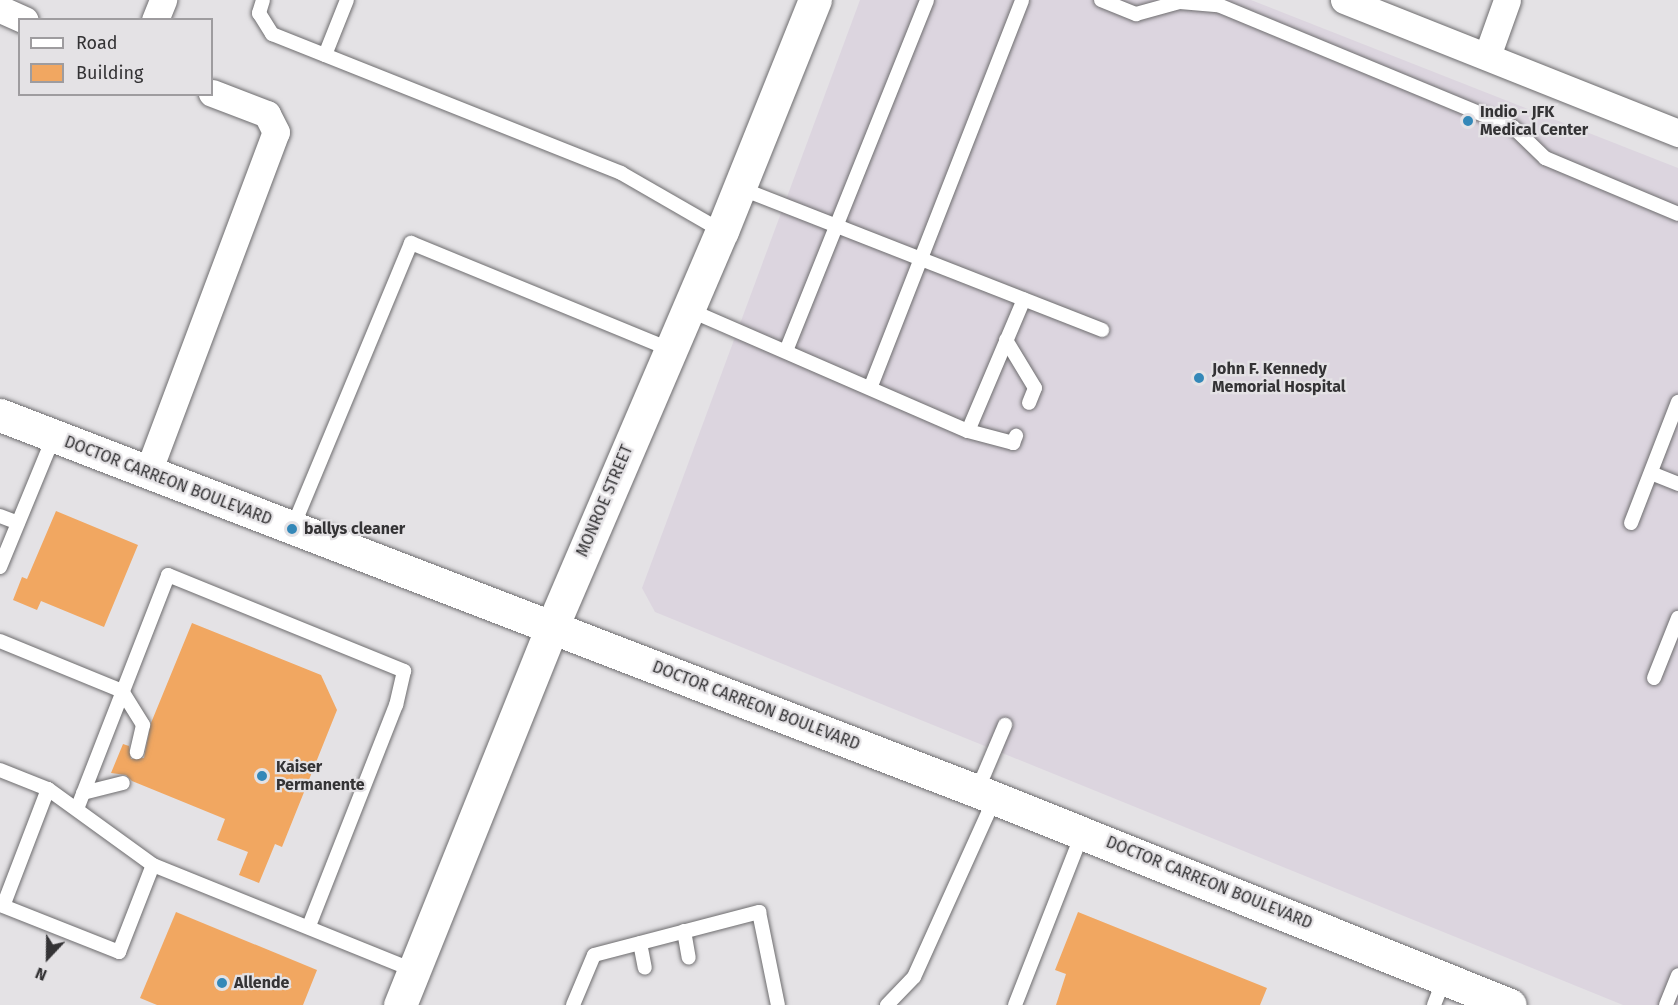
<!DOCTYPE html>
<style>
body{margin:0}
#map{position:relative;width:1678px;height:1005px;overflow:hidden;background:#e4e2e5;font-family:"Fira Sans",sans-serif}
div>[style]{position:absolute}
[style*='--x']{left:calc(var(--x)*1px);top:calc(var(--y)*1px);width:calc(var(--w)*1px);rotate:calc(var(--a)*1deg)}
.built>*{inset:0;background:#dcd5df}
.building>*{inset:0;background:#f1a761}
.roads{filter:drop-shadow(0 0 2px #6e6d6f) drop-shadow(0 0 2px #6e6d6f)}
.lane>*{height:14px;margin:-7px;padding:0 7px;transform-origin:7px;border-radius:7px;background:#fff}
.street>*{height:27px;margin:-13.5px;padding:0 13.5px;transform-origin:13.5px;border-radius:13.5px;background:#fff}
.secondary>*{height:33px;margin:-16.5px;padding:0 16.5px;transform-origin:16.5px;border-radius:16.5px;background:#fff}
.dots>*{width:16px;height:16px;translate:-50% -50%;box-sizing:border-box;border:3px solid #e4e2e5;border-radius:50%}
span{translate:-50% -50%;white-space:nowrap;text-align:center;line-height:1.15;-webkit-text-stroke:4.5px #e4e2e5;paint-order:stroke}
.poi-label{font-size:16px;color:#343335;font-weight:700}
.left{translate:0 -50%;text-align:left}
.street-label{font-size:16px;color:#343335}
.legend{position:absolute;left:18px;top:18px;width:195px;height:78px;box-sizing:border-box;background:#e4e2e5;border:2px solid #9e9c9f;margin:0;padding:8px 10px;list-style:none;font-size:18px;color:#343335}
.legend li{display:flex;align-items:center;gap:12px;height:30px}
.legend b{width:30px;border:2px solid #9e9c9f}
.north{position:absolute;left:18px;top:927px;width:60px;height:60px;-webkit-text-stroke:4px #e4e2e5;paint-order:stroke;rotate:202deg;font-size:16px;font-weight:700;line-height:24px;text-align:center;color:#343335}
.north::after{content:'';display:block;margin:auto;width:21px;height:27px;background:#343335;clip-path:polygon(50% 0,100% 100%,50% 72%,0 100%)}
</style>
<div id="map">
<div class="built">
<i style="clip-path:polygon(860px 0,1251px 0,1678px 168px,1678px 1005px,1623px 1005px,655px 612px,642px 588px)"></i>
</div>
<div class="building">
<i style="clip-path:polygon(56px 511px,138px 545px,104px 627px,41px 601px,37px 610px,13px 600px,22px 577px,27px 579px)"></i>
<i style="clip-path:polygon(192px 623px,321px 675px,337px 710px,282px 847px,275px 844px,259px 883px,239px 875px,248px 852px,217px 840px,225px 819px,132px 781px,126px 775px,111px 773px,123px 744px,129px 746px,131px 759px,144px 758px,151px 723px)"></i>
<i style="clip-path:polygon(176px 912px,317px 970px,303px 1005px,157px 1005px,140px 998px)"></i>
<i style="clip-path:polygon(1078px 912px,1267px 988px,1260px 1005px,1056px 1005px,1066px 974px,1055px 970px)"></i>
</div>
<div class="roads">
<div class="lane">
<i style="--x:263;--y:0;--w:14;--a:107"></i>
<i style="--x:259;--y:13;--w:25;--a:58"></i>
<i style="--x:272;--y:34;--w:376;--a:21.7"></i>
<i style="--x:621;--y:173;--w:116;--a:29.9"></i>
<i style="--x:1101;--y:0;--w:38;--a:22"></i>
<i style="--x:1136;--y:14;--w:46;--a:-15.3"></i>
<i style="--x:1180;--y:2;--w:38;--a:5"></i>
<i style="--x:1218;--y:5;--w:319;--a:22.5"></i>
<i style="--x:1513;--y:127;--w:45;--a:44.1"></i>
<i style="--x:1545;--y:158;--w:144;--a:22.8"></i>
<i style="--x:325;--y:55;--w:59;--a:-68.2"></i>
<i style="--x:740;--y:188;--w:389;--a:21.4"></i>
<i style="--x:687;--y:309;--w:306;--a:23.5"></i>
<i style="--x:968;--y:431;--w:143;--a:-67"></i>
<i style="--x:1006;--y:340;--w:56;--a:58.9"></i>
<i style="--x:1035;--y:388;--w:16;--a:112"></i>
<i style="--x:786;--y:351;--w:378;--a:-68.1"></i>
<i style="--x:871;--y:386;--w:414;--a:-68.6"></i>
<i style="--x:968;--y:431;--w:47;--a:14.9"></i>
<i style="--x:1013;--y:443;--w:8;--a:-67"></i>
<i style="--x:1651;--y:473;--w:29;--a:22"></i>
<i style="--x:0;--y:516;--w:19;--a:21"></i>
<i style="--x:1631;--y:523;--w:130;--a:-68.8"></i>
<i style="--x:292;--y:529;--w:310;--a:-67.4"></i>
<i style="--x:411;--y:243;--w:280;--a:22.3"></i>
<i style="--x:0;--y:567;--w:142;--a:-67.6"></i>
<i style="--x:0;--y:641;--w:132;--a:22.3"></i>
<i style="--x:122;--y:691;--w:40;--a:58"></i>
<i style="--x:143;--y:725;--w:28;--a:103"></i>
<i style="--x:1654;--y:678;--w:65;--a:-68.2"></i>
<i style="--x:0;--y:770;--w:52;--a:21.6"></i>
<i style="--x:48;--y:789;--w:130;--a:35.9"></i>
<i style="--x:153;--y:865;--w:283;--a:22"></i>
<i style="--x:48;--y:789;--w:125;--a:111"></i>
<i style="--x:3;--y:906;--w:125;--a:21.6"></i>
<i style="--x:119;--y:952;--w:93;--a:-68.7"></i>
<i style="--x:977;--y:791;--w:72;--a:-67"></i>
<i style="--x:83;--y:793;--w:41;--a:-14"></i>
<i style="--x:77;--y:809;--w:251;--a:-68.7"></i>
<i style="--x:168;--y:575;--w:255;--a:22.1"></i>
<i style="--x:404;--y:671;--w:35;--a:103"></i>
<i style="--x:396;--y:705;--w:238;--a:111.5"></i>
<i style="--x:684;--y:931;--w:27;--a:80"></i>
<i style="--x:640;--y:943;--w:25;--a:79"></i>
<i style="--x:573;--y:1005;--w:54;--a:-67.2"></i>
<i style="--x:594;--y:955;--w:171;--a:-14.6"></i>
<i style="--x:759;--y:912;--w:95;--a:78.5"></i>
<i style="--x:887;--y:1005;--w:39;--a:-46"></i>
<i style="--x:914;--y:977;--w:196;--a:-65.7"></i>
<i style="--x:1015;--y:1005;--w:184;--a:-68.6"></i>
<i style="--x:1434;--y:1005;--w:30;--a:-69"></i>
<i style="--x:1666;--y:1005;--w:32;--a:-68"></i>
</div>
<div class="street">
<i style="--x:1344;--y:0;--w:360;--a:21.7"></i>
<i style="--x:0;--y:9;--w:27;--a:24"></i>
<i style="--x:155;--y:20;--w:22;--a:-68"></i>
<i style="--x:1487;--y:56;--w:59;--a:-70.3"></i>
<i style="--x:148;--y:472;--w:363;--a:-69.4"></i>
<i style="--x:276;--y:132;--w:20;--a:-117"></i>
<i style="--x:267;--y:114;--w:59;--a:-159.1"></i>
</div>
<div class="secondary">
<i style="--x:0;--y:415;--w:1047;--a:21.05"></i>
<i style="--x:977;--y:791;--w:574;--a:21.88"></i>
<i style="--x:400;--y:1005;--w:407;--a:-68.1"></i>
<i style="--x:552;--y:627;--w:431;--a:-66.8"></i>
<i style="--x:722;--y:231;--w:249;--a:-68.1"></i>
</div>
</div>
<div class="dots">
<i style="left:1468px;top:121px;background:#3488b8"></i>
<i style="left:1199px;top:378px;background:#3488b8"></i>
<i style="left:292px;top:529px;background:#3488b8"></i>
<i style="left:262px;top:776px;background:#3488b8"></i>
<i style="left:222px;top:983px;background:#3488b8"></i>
</div>
<div class="poi-label">
<span class="left" style="left:1480px;top:121px">Indio - JFK<br>Medical Center</span>
<span class="left" style="left:1212px;top:378px">John F. Kennedy<br>Memorial Hospital</span>
<span class="left" style="left:304px;top:529px">ballys cleaner</span>
<span class="left" style="left:276px;top:776px">Kaiser<br>Permanente</span>
<span class="left" style="left:234px;top:983px">Allende</span>
</div>
<div class="street-label">
<span style="left:168px;top:481px;rotate:21deg">DOCTOR CARREON BOULEVARD</span>
<span style="left:605px;top:501px;rotate:-67deg">MONROE STREET</span>
<span style="left:756px;top:706px;rotate:21deg">DOCTOR CARREON BOULEVARD</span>
<span style="left:1209px;top:883px;rotate:22deg">DOCTOR CARREON BOULEVARD</span>
</div>
<ul class="legend">
<li><b style="height:8px;background:#fff"></b>Road</li>
<li><b style="height:16px;background:#f1a761"></b>Building</li>
</ul>
<div class="north">N</div>
</div>
